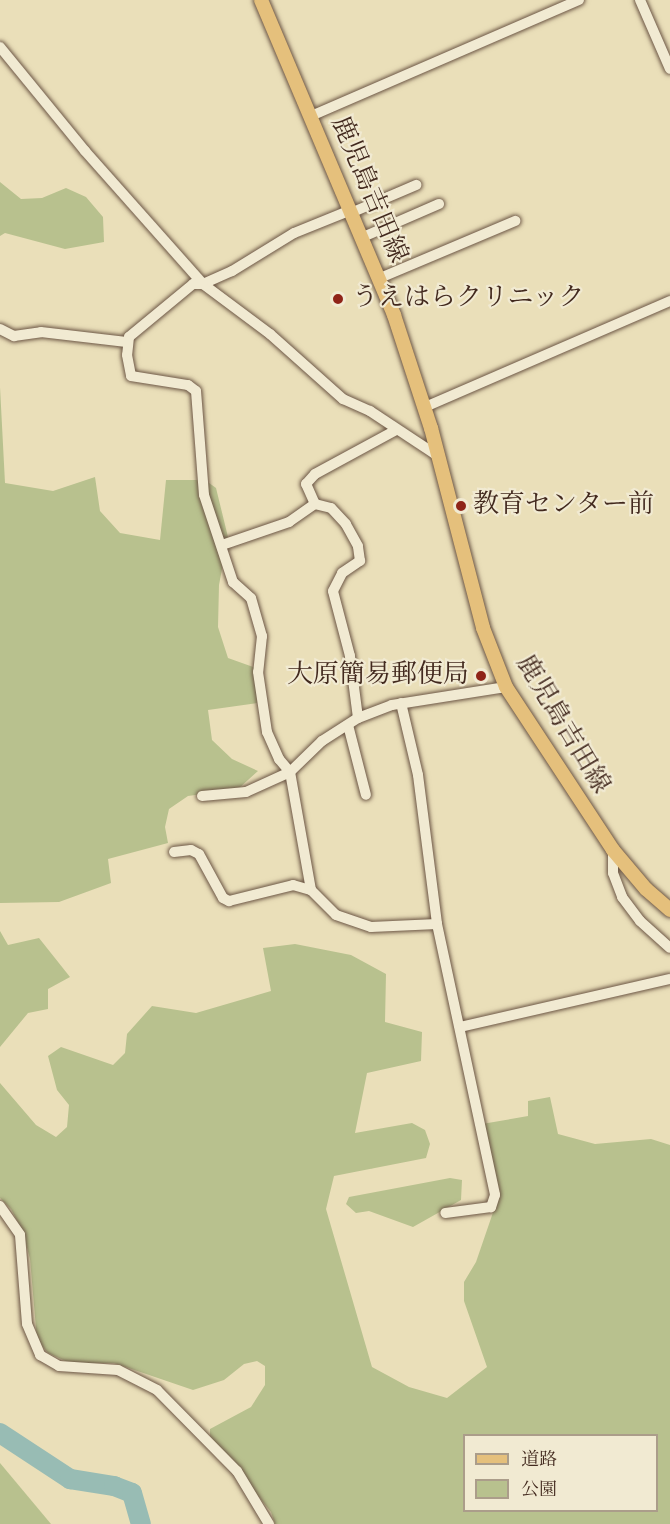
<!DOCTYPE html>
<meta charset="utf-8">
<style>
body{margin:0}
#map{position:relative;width:670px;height:1524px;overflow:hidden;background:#eadfb9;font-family:"Sorts Mill Goudy","Noto Serif JP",serif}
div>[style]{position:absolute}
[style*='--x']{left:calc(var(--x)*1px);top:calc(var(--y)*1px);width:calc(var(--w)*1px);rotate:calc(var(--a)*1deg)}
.green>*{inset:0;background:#b8c18e}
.river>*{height:20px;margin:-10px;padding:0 10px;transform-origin:10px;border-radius:10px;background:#98bcb4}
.roads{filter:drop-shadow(0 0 2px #6c5645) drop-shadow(0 0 2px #6c5645)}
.minor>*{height:10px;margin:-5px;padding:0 5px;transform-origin:5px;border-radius:5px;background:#f1ead2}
.major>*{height:14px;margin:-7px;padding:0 7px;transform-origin:7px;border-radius:7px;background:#e5c07c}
.dots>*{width:16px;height:16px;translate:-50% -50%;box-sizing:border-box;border:3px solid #f1ead2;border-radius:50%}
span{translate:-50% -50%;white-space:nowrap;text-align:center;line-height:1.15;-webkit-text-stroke:4.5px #f1ead2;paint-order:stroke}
.street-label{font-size:26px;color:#42291e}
.poi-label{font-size:26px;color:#42291e}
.left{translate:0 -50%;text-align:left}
.right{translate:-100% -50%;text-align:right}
.legend{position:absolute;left:463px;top:1434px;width:195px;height:78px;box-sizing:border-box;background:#f1ead2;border:2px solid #ab9d8a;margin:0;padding:8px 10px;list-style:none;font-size:18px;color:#42291e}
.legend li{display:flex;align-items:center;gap:12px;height:30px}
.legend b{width:30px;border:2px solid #ab9d8a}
</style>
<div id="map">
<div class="green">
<i style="clip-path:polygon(0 182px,21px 199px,42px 198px,66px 188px,86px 197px,103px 217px,104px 242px,65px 249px,5px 233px,0 236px)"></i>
<i style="clip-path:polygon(0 387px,5px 483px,53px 491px,95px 477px,100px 511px,120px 533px,160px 540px,166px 480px,205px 480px,216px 488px,228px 537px,219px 585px,218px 627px,228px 658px,256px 668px,257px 703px,208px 710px,212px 740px,232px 759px,258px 771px,238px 789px,188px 796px,169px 809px,165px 827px,168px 843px,108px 859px,111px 883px,59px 902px,0 903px)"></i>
<i style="clip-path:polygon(0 931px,8px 945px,39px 938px,70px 977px,48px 989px,48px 1009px,28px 1013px,0 1047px)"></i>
<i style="clip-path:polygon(evenodd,295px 944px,351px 955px,386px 974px,385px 1022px,422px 1032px,421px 1061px,367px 1073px,355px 1133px,412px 1123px,425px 1130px,430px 1144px,426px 1158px,334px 1176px,326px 1209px,372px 1367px,409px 1387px,447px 1398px,487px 1367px,464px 1301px,464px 1282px,476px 1262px,499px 1195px,482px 1124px,528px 1116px,528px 1101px,550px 1097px,558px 1134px,595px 1144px,651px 1139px,670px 1145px,670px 1524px,275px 1524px,271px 1512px,210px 1436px,210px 1429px,251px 1407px,265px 1385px,265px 1366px,257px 1361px,244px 1364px,224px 1380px,193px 1390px,114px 1363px,70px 1363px,48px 1353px,37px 1340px,30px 1259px,23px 1232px,11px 1209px,0 1198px,0 1083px,36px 1125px,56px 1137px,67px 1127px,69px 1105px,57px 1090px,48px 1056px,61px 1047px,113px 1065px,125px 1053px,127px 1034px,152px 1006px,196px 1013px,271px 991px,263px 948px,295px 944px,464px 1436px,656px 1436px,656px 1510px,464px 1510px,464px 1436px)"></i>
<i style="clip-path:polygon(450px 1178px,462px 1180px,461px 1200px,413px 1227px,369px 1211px,356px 1213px,346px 1204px,349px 1197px)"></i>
<i style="clip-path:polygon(0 1463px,51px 1524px,0 1524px)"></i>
</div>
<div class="river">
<i style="--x:0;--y:1433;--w:84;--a:33.3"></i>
<i style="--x:70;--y:1479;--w:45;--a:9"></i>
<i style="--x:114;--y:1486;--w:19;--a:21"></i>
<i style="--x:132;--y:1493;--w:32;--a:74"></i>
</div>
<div class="roads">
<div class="minor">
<i style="--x:640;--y:0;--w:75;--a:66.5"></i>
<i style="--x:0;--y:47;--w:134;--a:50.7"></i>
<i style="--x:85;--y:151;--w:178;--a:48.4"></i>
<i style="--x:203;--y:284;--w:84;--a:36.7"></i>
<i style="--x:270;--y:334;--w:98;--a:41.7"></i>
<i style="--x:343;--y:399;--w:30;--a:24"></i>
<i style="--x:370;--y:411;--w:82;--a:33.5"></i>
<i style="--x:311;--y:116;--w:292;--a:-23.4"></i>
<i style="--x:351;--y:210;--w:61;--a:158"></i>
<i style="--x:294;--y:233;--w:73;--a:148.5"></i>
<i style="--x:232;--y:271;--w:32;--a:156"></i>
<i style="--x:203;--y:284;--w:10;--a:180"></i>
<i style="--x:193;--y:284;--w:83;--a:140.4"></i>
<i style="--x:129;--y:337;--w:18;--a:96"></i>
<i style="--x:127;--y:355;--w:21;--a:79"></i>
<i style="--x:131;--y:376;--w:58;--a:9"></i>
<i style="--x:188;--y:385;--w:10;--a:37"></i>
<i style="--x:196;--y:391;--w:104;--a:85.6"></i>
<i style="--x:204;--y:495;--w:92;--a:71.6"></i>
<i style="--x:233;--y:582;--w:24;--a:42"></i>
<i style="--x:251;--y:598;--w:40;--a:74"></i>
<i style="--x:262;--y:636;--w:36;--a:96"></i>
<i style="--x:258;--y:672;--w:61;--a:81.5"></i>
<i style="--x:267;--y:732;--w:30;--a:66"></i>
<i style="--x:279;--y:759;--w:17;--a:50"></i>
<i style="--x:290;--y:772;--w:120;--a:79.9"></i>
<i style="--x:311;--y:890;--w:35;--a:45"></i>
<i style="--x:336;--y:915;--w:37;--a:19"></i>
<i style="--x:371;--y:927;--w:66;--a:-2.6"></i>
<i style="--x:353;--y:212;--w:69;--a:-23.2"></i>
<i style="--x:363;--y:237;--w:83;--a:-23.5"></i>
<i style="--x:380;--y:278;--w:147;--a:-22.9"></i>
<i style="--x:0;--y:329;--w:16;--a:27"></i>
<i style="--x:14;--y:336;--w:27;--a:-8"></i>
<i style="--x:41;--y:332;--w:86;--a:6.7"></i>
<i style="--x:425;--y:407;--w:267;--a:-23.4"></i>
<i style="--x:222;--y:545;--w:71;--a:-18.9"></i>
<i style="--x:289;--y:522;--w:32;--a:-35"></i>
<i style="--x:401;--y:703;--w:74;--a:76.7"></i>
<i style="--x:418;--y:775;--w:150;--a:82.7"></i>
<i style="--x:437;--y:924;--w:277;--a:77.9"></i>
<i style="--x:495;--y:1195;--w:13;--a:108"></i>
<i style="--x:491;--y:1207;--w:46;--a:172.6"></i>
<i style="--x:358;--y:718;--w:63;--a:-97.4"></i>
<i style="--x:350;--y:656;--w:67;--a:-104.7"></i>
<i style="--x:333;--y:591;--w:20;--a:-63"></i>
<i style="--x:342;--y:573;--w:22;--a:-34"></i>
<i style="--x:360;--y:561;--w:15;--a:-98"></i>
<i style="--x:358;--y:546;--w:25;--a:-119"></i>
<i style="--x:346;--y:524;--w:22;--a:-133"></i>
<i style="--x:331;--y:508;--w:16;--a:-166"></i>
<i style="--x:315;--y:504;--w:22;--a:-114"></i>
<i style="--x:306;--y:484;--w:13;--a:-48"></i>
<i style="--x:315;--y:474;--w:92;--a:-28.5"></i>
<i style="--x:348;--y:725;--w:72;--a:75.6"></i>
<i style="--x:202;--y:796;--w:44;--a:-5.2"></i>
<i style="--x:246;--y:792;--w:48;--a:-24.4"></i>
<i style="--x:290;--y:772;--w:45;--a:-44.1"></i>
<i style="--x:322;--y:741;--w:43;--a:-32.6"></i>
<i style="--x:358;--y:718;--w:36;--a:-21"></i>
<i style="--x:392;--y:705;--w:115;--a:-9"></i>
<i style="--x:613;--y:850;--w:23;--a:90"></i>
<i style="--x:613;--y:873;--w:26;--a:69"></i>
<i style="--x:622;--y:897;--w:30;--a:53"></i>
<i style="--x:640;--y:921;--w:40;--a:42"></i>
<i style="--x:174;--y:852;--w:17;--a:-7"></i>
<i style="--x:191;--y:850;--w:9;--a:27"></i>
<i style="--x:199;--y:854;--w:50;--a:61.4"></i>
<i style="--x:223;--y:898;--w:7;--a:27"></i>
<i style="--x:229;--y:901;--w:66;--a:-14"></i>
<i style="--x:293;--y:885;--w:19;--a:16"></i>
<i style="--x:460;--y:1027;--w:215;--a:-12.9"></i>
<i style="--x:0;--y:1206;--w:35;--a:55"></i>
<i style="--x:20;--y:1235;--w:89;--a:85.5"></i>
<i style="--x:27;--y:1324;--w:34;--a:67"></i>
<i style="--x:40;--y:1355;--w:22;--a:30"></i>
<i style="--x:59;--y:1366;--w:59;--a:3.9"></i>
<i style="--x:118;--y:1370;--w:44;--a:27.1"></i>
<i style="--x:157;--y:1390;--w:114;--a:45.4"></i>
<i style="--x:237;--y:1471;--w:62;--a:58.9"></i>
</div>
<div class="major">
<i style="--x:261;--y:0;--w:342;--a:67.1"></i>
<i style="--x:394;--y:315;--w:119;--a:71.9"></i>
<i style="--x:431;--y:428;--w:207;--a:75.4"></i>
<i style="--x:483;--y:628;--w:63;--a:68.7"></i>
<i style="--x:506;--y:687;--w:195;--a:56.7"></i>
<i style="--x:613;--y:850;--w:51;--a:49.8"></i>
<i style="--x:646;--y:889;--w:32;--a:41"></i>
</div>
</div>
<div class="dots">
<i style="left:338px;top:299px;background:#8f2418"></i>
<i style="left:461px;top:506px;background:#8f2418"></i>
<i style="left:481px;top:676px;background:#8f2418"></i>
</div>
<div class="street-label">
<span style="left:368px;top:190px;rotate:67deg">鹿児島吉田線</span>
<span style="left:562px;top:725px;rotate:59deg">鹿児島吉田線</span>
</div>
<div class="poi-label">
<span class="left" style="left:352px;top:299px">うえはらクリニック</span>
<span class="left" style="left:473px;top:506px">教育センター前</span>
<span class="right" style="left:469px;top:676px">大原簡易郵便局</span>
</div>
<ul class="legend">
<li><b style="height:8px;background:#e5c07c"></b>道路</li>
<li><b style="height:16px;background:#b8c18e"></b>公園</li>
</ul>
</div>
